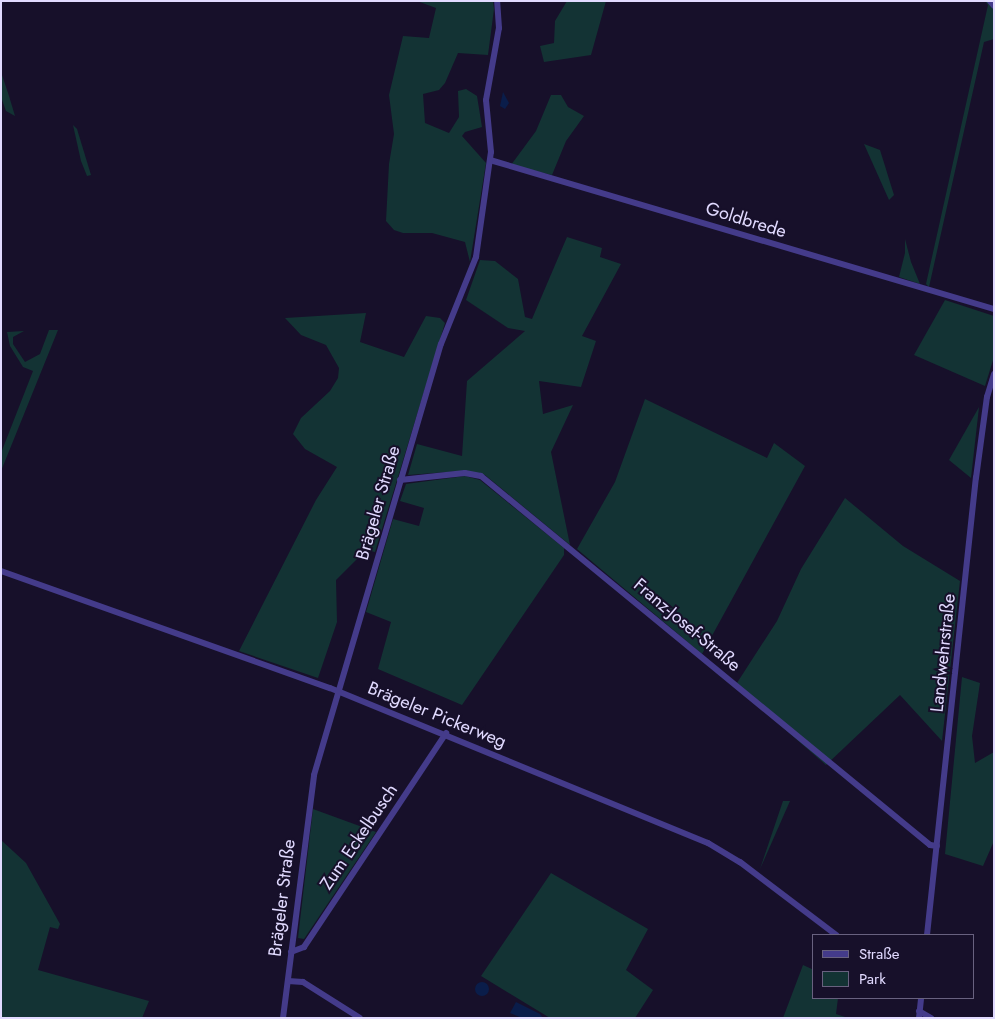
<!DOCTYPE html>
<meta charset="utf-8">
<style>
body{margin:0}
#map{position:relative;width:995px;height:1019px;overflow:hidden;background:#17102a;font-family:Jost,sans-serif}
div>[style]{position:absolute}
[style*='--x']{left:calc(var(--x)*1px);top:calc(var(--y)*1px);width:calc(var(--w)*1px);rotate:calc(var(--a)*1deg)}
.green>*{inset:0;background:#133334}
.water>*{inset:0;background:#0a1d4a}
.round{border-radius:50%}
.minor>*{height:6px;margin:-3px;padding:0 3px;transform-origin:3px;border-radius:3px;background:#443b8a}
span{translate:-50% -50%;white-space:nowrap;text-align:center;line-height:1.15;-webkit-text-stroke:4px #17102a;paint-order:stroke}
.street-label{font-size:18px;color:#e1daff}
.frame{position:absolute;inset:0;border:2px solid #e1daff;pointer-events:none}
.legend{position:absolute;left:812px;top:934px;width:162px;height:65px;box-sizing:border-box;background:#17102a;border:1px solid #68617f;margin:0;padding:6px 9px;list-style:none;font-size:15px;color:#e1daff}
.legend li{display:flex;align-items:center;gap:10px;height:25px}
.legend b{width:25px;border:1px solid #68617f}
</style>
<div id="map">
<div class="green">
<i style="clip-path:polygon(417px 1px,493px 1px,494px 9px,488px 55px,458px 53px,445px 83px,439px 90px,423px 94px,425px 123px,449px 133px,459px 117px,458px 91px,466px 89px,477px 96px,482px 127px,465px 132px,462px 136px,486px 163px,470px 262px,465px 242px,432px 233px,403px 233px,394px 230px,386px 221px,389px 164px,394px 134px,389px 95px,403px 36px,429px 38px,436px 8px)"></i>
<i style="clip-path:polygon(567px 1px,606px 1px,591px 55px,544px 62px,540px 46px,554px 43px,555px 21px)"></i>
<i style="clip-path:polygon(985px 1px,994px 1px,994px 39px,984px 42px,929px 287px,926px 284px,988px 5px)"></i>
<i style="clip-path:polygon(1px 72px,9px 96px,15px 116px,6px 111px,1px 97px)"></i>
<i style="clip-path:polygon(551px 95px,561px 95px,568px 107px,584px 116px,566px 141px,552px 175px,511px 165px,536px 131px)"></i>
<i style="clip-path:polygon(73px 125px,77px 129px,91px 175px,87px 176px,81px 161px)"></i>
<i style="clip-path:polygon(864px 144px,880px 150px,894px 195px,889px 200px)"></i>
<i style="clip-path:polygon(567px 237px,602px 248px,600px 257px,621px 264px,582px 336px,596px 341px,581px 387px,539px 381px,543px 414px,573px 405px,551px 452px,570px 545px,485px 475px,461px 471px,408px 475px,417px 444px,462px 456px,467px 381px,525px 331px,508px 328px,466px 300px,480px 260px,495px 261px,518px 279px,525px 317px,532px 319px)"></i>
<i style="clip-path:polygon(905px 239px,911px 262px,920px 284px,899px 277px,905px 253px)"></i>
<i style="clip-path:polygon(945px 300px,994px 316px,994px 357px,985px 386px,914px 355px)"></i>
<i style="clip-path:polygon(366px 313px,360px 342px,404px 357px,426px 316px,440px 318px,445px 323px,375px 552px,366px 550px,336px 580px,337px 622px,318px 678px,239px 651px,316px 500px,337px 467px,305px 449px,293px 434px,301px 418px,330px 391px,338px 378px,339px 368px,326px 345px,301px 335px,285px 318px)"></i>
<i style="clip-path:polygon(49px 330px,58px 330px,1px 471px,1px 453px,33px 371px,23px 367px,10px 346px,7px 332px,24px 331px,13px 337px,13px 344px,25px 362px,40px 354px)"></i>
<i style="clip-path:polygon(645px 399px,767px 458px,774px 443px,805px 466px,702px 654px,577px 549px,615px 482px)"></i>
<i style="clip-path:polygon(979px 407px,971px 478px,949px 460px)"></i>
<i style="clip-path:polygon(465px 476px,480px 480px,564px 548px,564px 555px,462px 705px,378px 669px,391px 622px,366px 612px,393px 519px,419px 526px,424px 508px,400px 501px,406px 484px)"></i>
<i style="clip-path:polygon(845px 498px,903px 546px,960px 581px,942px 741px,900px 695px,826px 765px,735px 686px,777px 621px,801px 569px)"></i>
<i style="clip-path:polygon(962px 677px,980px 683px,972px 736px,975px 763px,994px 752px,994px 841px,983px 866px,945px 854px)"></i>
<i style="clip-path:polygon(783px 801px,790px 801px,760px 869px)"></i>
<i style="clip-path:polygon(313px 809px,376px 832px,304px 939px,298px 938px)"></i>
<i style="clip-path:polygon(1px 840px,26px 863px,60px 924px,58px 929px,50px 927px,38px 970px,149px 1001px,142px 1018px,1px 1018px)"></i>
<i style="clip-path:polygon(551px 873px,648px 929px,626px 970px,653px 990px,635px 1018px,550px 1018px,481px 976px)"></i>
<i style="clip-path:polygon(803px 965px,814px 970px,814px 998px,838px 998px,836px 1014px,848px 1018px,783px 1018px)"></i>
</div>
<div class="water">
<i style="clip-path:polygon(503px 92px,509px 103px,505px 109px,500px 106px)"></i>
<i class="round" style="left:475px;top:982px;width:14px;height:14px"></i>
<i style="clip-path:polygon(516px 1002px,540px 1014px,543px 1018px,522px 1018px,510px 1013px)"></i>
</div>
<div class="minor">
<i style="--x:990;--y:1;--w:6;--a:51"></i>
<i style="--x:490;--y:160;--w:526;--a:16.47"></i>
<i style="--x:400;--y:480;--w:65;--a:-6.1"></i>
<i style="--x:465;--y:473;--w:16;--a:11"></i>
<i style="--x:481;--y:476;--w:581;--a:39.41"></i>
<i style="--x:930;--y:845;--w:7;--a:8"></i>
<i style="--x:1;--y:571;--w:349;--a:19.6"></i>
<i style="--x:330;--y:688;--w:409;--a:22.3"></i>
<i style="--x:708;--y:843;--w:37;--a:31"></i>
<i style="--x:740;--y:862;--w:121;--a:37.2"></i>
<i style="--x:927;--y:935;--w:460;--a:-83.9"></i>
<i style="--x:976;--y:478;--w:82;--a:-82.3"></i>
<i style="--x:987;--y:397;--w:24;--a:-73"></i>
<i style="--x:291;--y:952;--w:14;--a:-21"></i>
<i style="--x:304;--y:947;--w:257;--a:-56.4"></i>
<i style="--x:288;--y:981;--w:15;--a:4"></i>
<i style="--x:303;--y:982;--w:67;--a:32.3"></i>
<i style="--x:919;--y:1011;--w:14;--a:30"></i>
<i style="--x:283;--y:1018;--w:245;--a:-82.7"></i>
<i style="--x:314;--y:775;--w:449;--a:-73.6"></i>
<i style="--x:441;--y:344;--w:94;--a:-68.1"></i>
<i style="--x:476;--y:257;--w:106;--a:-81.9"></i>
<i style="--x:491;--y:152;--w:52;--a:-95.5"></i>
<i style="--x:486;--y:100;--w:73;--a:-79.8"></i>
<i style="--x:499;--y:28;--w:27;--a:-94"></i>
<i style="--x:919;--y:1018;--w:20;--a:-84"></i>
</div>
<div class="street-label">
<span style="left:746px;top:220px;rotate:17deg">Goldbrede</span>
<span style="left:378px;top:503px;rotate:-74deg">Brägeler Straße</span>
<span style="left:687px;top:625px;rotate:40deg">Franz-Josef-Straße</span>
<span style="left:943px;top:653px;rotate:-84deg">Landwehrstraße</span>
<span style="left:437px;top:715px;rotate:22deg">Brägeler Pickerweg</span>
<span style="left:359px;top:837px;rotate:-56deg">Zum Eckelbusch</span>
<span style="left:282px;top:898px;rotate:-83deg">Brägeler Straße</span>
</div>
<div class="frame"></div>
<ul class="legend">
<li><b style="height:6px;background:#443b8a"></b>Straße</li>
<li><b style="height:14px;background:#133334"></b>Park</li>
</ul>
</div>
